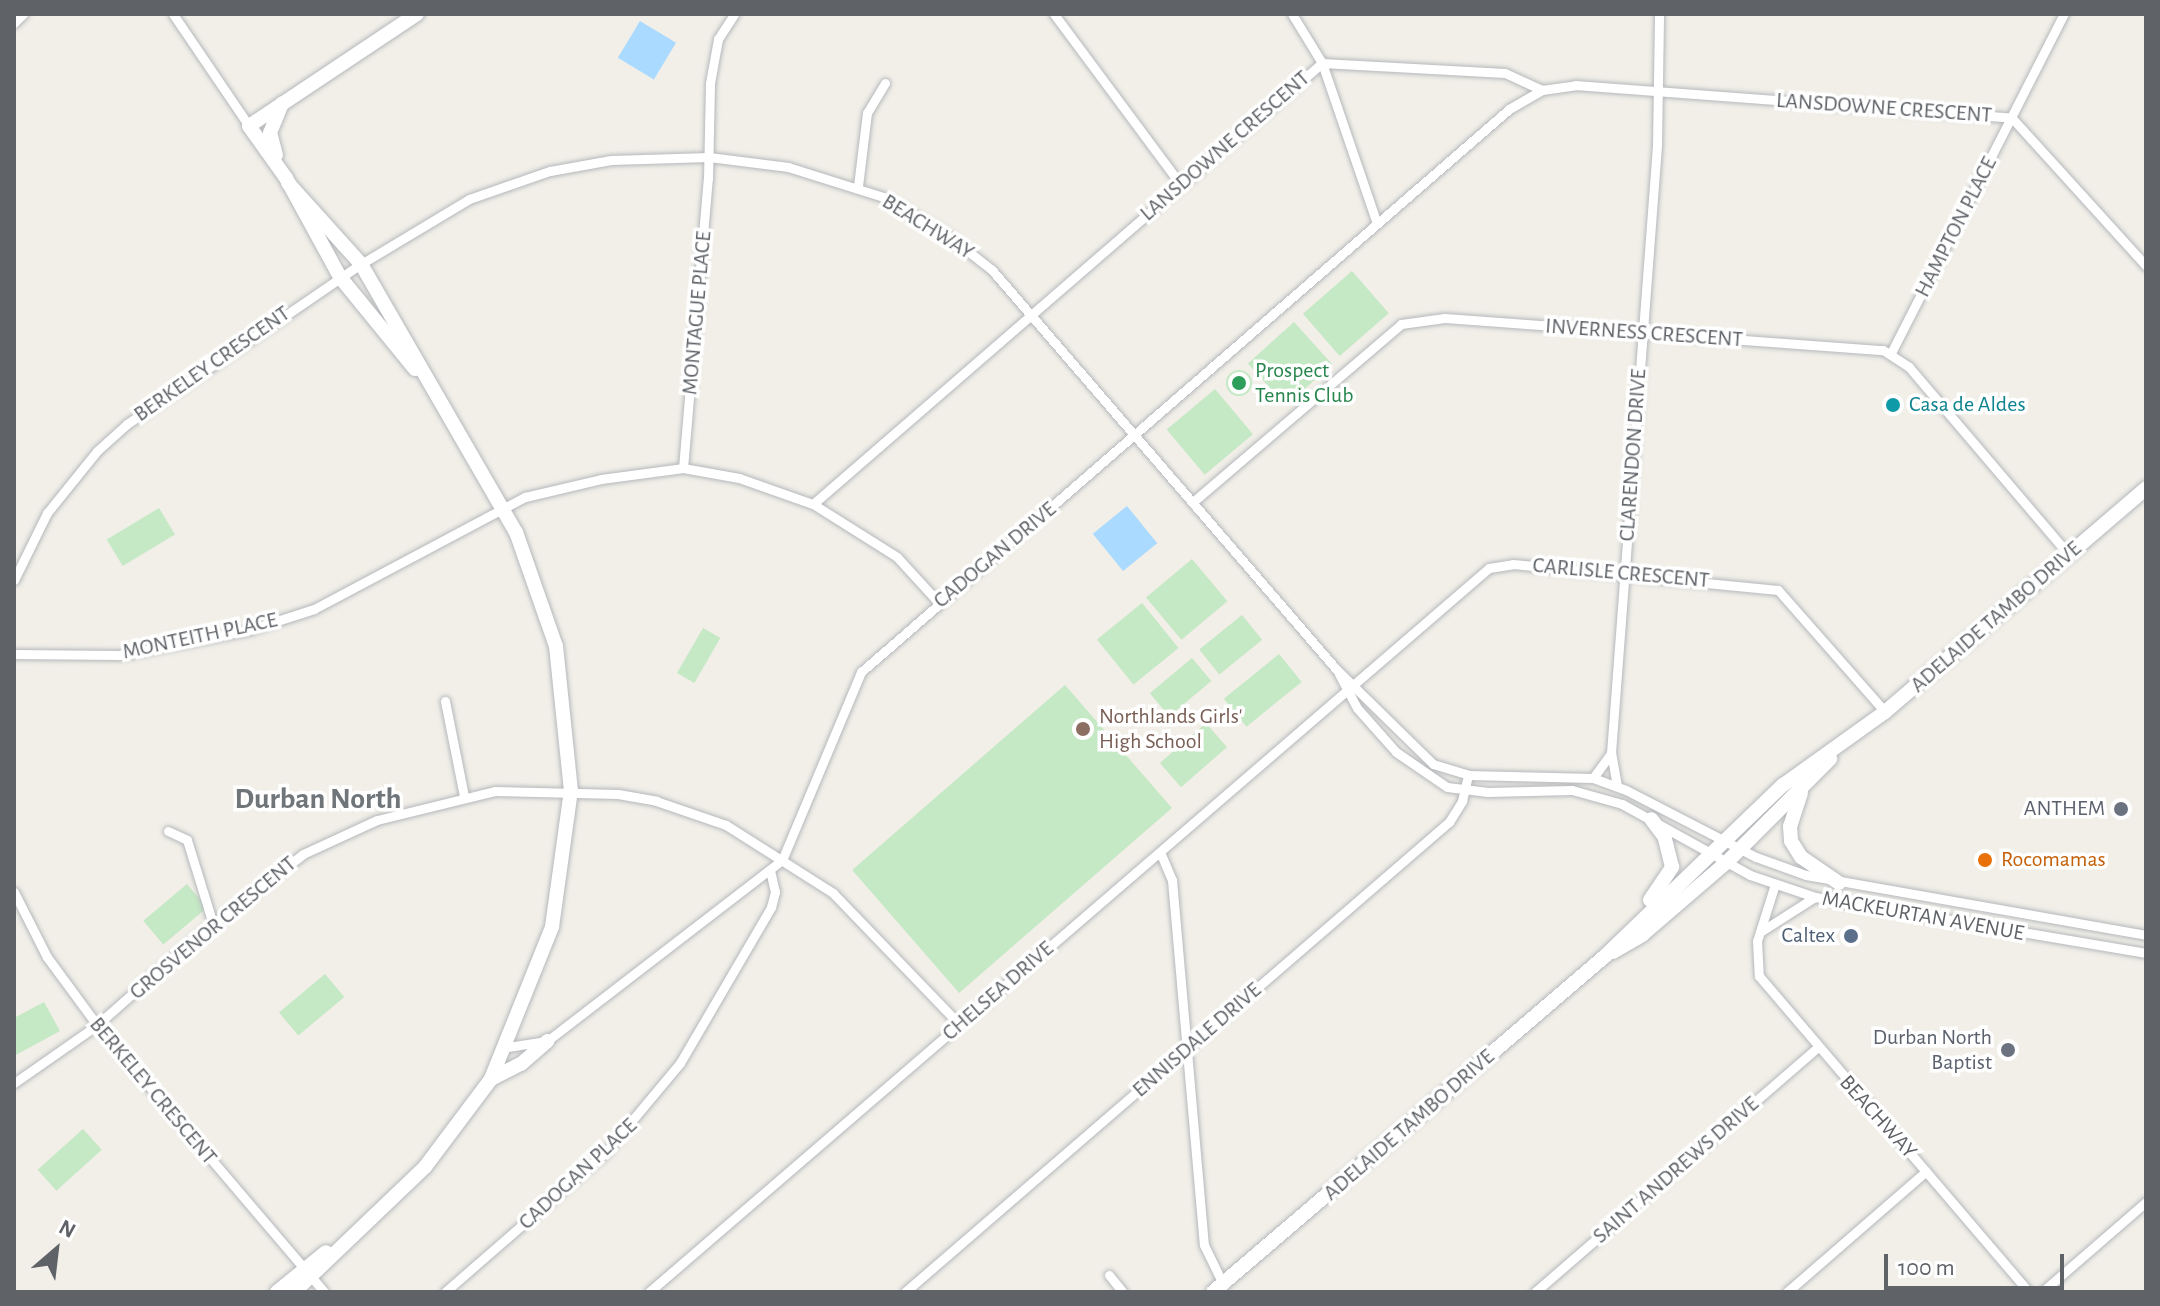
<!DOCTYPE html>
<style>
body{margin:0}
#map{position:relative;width:2160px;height:1306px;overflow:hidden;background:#f1efe8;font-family:"Alegreya Sans",sans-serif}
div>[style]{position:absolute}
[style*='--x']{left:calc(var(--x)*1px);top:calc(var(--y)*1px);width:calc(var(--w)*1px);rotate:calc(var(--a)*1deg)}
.green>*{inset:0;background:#c5e8c5;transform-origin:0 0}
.round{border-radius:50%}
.water>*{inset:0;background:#aadaff;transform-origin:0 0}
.roads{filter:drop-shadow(0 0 2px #b5b8bc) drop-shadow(0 0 2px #b5b8bc)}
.street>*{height:9px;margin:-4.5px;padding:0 4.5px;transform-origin:4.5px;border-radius:4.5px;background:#fff}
.secondary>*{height:14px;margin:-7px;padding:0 7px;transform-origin:7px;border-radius:7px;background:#fff}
.dots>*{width:22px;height:22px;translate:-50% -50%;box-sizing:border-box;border:4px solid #fff;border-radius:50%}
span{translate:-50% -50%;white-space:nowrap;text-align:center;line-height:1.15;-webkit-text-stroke:7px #fff;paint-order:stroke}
.street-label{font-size:22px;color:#5f6368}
.leisure-label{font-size:22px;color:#27864d}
.left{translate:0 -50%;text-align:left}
.culture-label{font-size:22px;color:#0d838f}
.education-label{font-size:22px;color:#785e54}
.worship-label{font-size:22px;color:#5b616d}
.right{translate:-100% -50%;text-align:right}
.food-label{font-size:22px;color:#c56008}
.service-label{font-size:22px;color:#4e5e75}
.district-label{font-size:30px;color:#70757a;font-weight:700}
.frame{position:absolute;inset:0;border:16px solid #5f6368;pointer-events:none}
.north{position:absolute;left:16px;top:1210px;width:80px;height:80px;-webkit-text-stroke:6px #fff;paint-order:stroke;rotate:28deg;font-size:22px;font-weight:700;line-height:32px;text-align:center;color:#5f6368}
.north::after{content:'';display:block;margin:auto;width:28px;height:36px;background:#5f6368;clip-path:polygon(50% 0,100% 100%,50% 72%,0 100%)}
.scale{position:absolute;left:1884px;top:1254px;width:180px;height:36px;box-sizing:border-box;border:4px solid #5f6368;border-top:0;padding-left:10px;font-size:24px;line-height:28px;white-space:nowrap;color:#5f6368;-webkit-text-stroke:6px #fff;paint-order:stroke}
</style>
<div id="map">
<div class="green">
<i style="left:1352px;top:271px;width:56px;height:65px;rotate:49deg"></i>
<i style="left:1294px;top:322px;width:57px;height:62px;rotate:48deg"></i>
<i class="round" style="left:1226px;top:370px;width:26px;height:26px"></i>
<i style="left:1215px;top:389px;width:59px;height:63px;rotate:50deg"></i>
<i style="left:159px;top:508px;width:31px;height:61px;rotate:59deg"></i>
<i style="left:1192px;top:559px;width:55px;height:60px;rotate:50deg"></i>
<i style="left:1142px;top:603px;width:58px;height:58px;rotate:51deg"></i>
<i style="left:1242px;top:615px;width:32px;height:55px;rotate:51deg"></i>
<i style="left:703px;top:628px;width:20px;height:52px;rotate:30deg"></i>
<i style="left:1279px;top:654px;width:36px;height:71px;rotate:51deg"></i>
<i style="left:1192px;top:658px;width:30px;height:55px;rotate:50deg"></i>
<i style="left:1065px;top:685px;width:163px;height:282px;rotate:49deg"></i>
<i style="left:1206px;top:723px;width:32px;height:61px;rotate:49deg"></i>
<i style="left:187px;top:884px;width:31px;height:57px;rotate:50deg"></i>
<i style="left:325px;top:974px;width:30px;height:60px;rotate:50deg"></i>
<i style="clip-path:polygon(44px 1002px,60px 1031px,14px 1056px,14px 1018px)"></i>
<i style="left:83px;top:1129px;width:28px;height:61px;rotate:48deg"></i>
</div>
<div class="water">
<i style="left:640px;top:21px;width:42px;height:43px;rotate:31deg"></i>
<i style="left:1127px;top:506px;width:48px;height:44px;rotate:51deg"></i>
</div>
<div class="roads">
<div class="street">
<i style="--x:173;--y:14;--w:135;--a:55.8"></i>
<i style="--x:1054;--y:14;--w:213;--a:53.4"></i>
<i style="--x:1292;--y:14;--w:57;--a:58.5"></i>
<i style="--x:1322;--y:63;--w:170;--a:71.1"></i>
<i style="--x:14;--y:23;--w:13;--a:-45"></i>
<i style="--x:858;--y:186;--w:74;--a:-83"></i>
<i style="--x:867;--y:113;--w:35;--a:-59"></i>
<i style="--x:1891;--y:353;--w:381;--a:-63"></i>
<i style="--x:683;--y:468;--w:290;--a:-85.1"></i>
<i style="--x:708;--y:179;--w:96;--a:-88.8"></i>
<i style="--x:710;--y:83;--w:45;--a:-79.7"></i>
<i style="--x:718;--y:39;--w:30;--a:-57"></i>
<i style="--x:1194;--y:501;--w:272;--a:-40.5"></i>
<i style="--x:1401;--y:324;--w:44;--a:-7.8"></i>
<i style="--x:1445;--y:318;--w:439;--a:4.2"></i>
<i style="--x:1883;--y:350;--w:31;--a:33"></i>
<i style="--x:1909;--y:367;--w:247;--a:49.6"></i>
<i style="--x:813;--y:504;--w:673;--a:-40.91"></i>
<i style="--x:1322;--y:63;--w:183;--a:3.1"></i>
<i style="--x:1505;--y:73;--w:41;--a:24.7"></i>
<i style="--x:1542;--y:90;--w:34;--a:-8"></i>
<i style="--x:1576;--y:85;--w:437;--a:4.3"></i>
<i style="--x:2012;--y:118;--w:200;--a:47.8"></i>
<i style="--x:14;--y:580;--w:75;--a:-63.8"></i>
<i style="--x:47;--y:513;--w:80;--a:-51.1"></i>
<i style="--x:97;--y:451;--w:40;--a:-42"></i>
<i style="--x:127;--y:424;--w:283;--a:-34.4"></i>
<i style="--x:361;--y:264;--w:126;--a:-31"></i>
<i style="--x:469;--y:199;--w:86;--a:-19.1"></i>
<i style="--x:550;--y:171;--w:62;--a:-10.2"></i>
<i style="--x:611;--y:160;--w:98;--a:-1.8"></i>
<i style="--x:709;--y:157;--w:80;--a:7.2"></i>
<i style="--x:788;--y:167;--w:100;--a:17.5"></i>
<i style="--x:883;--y:197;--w:73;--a:30.4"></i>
<i style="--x:946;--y:234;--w:58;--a:38"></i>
<i style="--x:992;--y:270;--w:527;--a:49.23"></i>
<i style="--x:1336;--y:669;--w:136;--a:44.4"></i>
<i style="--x:1433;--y:764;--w:37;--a:17"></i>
<i style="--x:1468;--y:775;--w:125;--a:1.4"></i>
<i style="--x:1593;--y:778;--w:35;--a:20"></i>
<i style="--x:1626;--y:790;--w:146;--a:27.3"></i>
<i style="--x:1756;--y:857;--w:53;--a:19.8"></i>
<i style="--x:1806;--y:875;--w:345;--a:10"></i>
<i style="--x:14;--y:654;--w:106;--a:0.5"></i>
<i style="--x:120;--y:655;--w:131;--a:-11"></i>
<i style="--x:249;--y:630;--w:68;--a:-17.9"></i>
<i style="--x:314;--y:609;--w:239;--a:-28"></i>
<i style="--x:525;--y:497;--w:78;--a:-13.3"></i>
<i style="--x:601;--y:479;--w:83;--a:-7.6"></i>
<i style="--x:683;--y:468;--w:57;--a:10.1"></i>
<i style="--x:739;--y:478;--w:78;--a:19.4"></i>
<i style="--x:813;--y:504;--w:99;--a:32.2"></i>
<i style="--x:897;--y:557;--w:62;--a:47.6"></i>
<i style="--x:1339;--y:674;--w:38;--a:62"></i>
<i style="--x:1357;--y:708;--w:59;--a:48.4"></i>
<i style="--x:1396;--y:752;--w:62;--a:34.5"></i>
<i style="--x:1447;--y:787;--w:41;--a:7"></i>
<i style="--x:1488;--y:792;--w:84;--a:-1.4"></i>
<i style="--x:1572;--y:790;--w:52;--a:15.6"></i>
<i style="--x:1622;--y:804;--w:146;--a:29"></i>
<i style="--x:1750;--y:875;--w:69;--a:18.7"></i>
<i style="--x:1815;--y:897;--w:336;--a:9.6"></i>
<i style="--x:445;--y:701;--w:97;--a:78.7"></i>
<i style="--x:1593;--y:778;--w:31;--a:-54"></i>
<i style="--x:1617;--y:786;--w:34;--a:-100"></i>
<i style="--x:1611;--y:753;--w:610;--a:-85.67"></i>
<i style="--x:1657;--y:145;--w:131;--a:-89.1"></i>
<i style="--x:168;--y:831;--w:21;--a:25"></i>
<i style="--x:187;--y:840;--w:88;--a:72.8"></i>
<i style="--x:1160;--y:852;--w:30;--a:67"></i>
<i style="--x:1172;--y:880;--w:366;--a:85"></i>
<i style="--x:1204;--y:1245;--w:43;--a:64"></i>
<i style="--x:1775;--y:884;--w:60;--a:107.5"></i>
<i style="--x:1757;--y:941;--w:35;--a:87"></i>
<i style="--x:1759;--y:976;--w:416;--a:49.5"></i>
<i style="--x:14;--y:892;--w:73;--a:63.1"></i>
<i style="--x:47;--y:957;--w:84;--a:53.7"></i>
<i style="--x:97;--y:1025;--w:350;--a:49.6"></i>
<i style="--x:1760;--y:932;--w:65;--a:-32.5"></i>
<i style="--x:508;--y:1047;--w:39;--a:-9"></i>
<i style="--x:547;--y:1041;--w:297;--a:-37.6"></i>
<i style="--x:782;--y:860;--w:204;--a:-67.2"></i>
<i style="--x:861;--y:672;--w:858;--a:-40.98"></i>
<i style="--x:1509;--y:109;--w:38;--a:-30"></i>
<i style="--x:14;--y:1083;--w:101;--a:-34.9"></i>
<i style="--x:97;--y:1025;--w:137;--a:-41.5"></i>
<i style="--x:200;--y:934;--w:130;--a:-37.8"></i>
<i style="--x:303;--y:854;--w:81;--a:-24.7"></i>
<i style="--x:377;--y:820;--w:122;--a:-13.8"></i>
<i style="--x:495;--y:791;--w:123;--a:1.4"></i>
<i style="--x:618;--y:794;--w:39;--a:10"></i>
<i style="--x:656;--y:801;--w:74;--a:18.9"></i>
<i style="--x:726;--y:825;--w:127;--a:32.4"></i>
<i style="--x:833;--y:893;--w:182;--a:46.1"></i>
<i style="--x:1109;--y:1275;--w:22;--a:51"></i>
<i style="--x:445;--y:1292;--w:212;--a:-41"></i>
<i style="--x:605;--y:1153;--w:117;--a:-50.2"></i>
<i style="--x:680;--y:1063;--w:181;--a:-59.7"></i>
<i style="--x:771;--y:907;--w:16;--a:-75"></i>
<i style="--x:775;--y:892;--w:22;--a:-103"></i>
<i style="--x:649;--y:1292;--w:1109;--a:-40.76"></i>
<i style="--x:1489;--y:568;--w:24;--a:-9"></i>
<i style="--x:1513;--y:564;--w:266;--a:5.6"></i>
<i style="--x:1778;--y:590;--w:162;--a:48.7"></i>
<i style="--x:905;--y:1292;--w:719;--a:-40.83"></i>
<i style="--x:1449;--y:822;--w:25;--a:-58"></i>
<i style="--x:1462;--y:801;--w:27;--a:-77"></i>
<i style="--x:1535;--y:1292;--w:373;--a:-40.9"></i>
<i style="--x:1787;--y:1292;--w:184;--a:-41"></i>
<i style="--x:2042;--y:1292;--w:138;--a:-40.9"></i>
</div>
<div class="secondary">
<i style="--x:276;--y:155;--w:23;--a:-105"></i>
<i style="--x:270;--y:133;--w:32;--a:-68"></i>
<i style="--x:288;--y:183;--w:109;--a:48"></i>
<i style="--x:361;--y:264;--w:310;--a:60"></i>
<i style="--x:516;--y:532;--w:121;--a:70.7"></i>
<i style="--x:556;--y:646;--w:145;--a:84.1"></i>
<i style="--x:571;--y:790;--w:138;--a:97.9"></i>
<i style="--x:552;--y:927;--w:164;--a:111.9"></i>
<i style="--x:491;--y:1079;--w:110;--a:126.9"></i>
<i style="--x:425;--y:1167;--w:181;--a:136.3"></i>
<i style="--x:415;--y:369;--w:119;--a:-129.2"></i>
<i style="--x:340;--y:277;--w:113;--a:-118.6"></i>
<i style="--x:286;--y:178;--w:64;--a:-125.4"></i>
<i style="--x:249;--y:126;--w:202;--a:-33.7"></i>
<i style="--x:1801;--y:793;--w:35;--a:108"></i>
<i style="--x:1790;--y:826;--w:15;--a:86"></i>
<i style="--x:1791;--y:841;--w:19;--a:58"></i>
<i style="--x:1801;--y:857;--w:46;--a:34.4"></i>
<i style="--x:1650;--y:900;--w:40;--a:-56"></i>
<i style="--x:1672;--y:867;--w:32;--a:-104"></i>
<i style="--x:1664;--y:836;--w:21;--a:-127"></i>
<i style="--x:1613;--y:952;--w:34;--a:-30"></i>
<i style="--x:1642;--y:935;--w:112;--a:-40.7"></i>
<i style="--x:1727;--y:862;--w:146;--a:-45"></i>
<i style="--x:491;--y:1079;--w:34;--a:-27"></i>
<i style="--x:521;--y:1064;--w:35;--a:-41"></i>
<i style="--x:277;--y:1292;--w:63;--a:-39.2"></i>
<i style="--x:1213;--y:1292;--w:515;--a:-40.59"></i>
<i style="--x:1604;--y:957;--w:248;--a:-43.9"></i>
<i style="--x:1783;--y:785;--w:125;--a:-35.6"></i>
<i style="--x:1885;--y:712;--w:344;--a:-40.6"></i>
</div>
</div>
<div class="dots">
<i style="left:1239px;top:383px;background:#2e9e5b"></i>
<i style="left:1893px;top:405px;background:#0f9aa8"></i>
<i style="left:1083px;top:729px;background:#8d6e63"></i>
<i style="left:2121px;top:809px;background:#6b7280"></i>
<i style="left:1985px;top:860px;background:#e8710a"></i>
<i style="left:1851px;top:936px;background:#5c6f8a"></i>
<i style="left:2008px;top:1050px;background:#6b7280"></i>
</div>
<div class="street-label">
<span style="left:1884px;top:108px;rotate:4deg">LANSDOWNE CRESCENT</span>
<span style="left:1225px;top:146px;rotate:-41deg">LANSDOWNE CRESCENT</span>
<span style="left:928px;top:227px;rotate:32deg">BEACHWAY</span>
<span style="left:1956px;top:227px;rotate:-63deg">HAMPTON PLACE</span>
<span style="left:697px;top:313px;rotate:-85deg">MONTAGUE PLACE</span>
<span style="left:1644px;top:333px;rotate:4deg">INVERNESS CRESCENT</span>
<span style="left:212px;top:364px;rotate:-35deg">BERKELEY CRESCENT</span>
<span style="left:1633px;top:455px;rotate:-86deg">CLARENDON DRIVE</span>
<span style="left:995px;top:555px;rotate:-40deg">CADOGAN DRIVE</span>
<span style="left:1621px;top:573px;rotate:5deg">CARLISLE CRESCENT</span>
<span style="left:1996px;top:617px;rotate:-41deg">ADELAIDE TAMBO DRIVE</span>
<span style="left:200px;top:636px;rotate:-12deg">MONTEITH PLACE</span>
<span style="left:1923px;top:916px;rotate:10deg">MACKEURTAN AVENUE</span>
<span style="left:213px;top:928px;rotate:-40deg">GROSVENOR CRESCENT</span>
<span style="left:998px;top:991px;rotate:-41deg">CHELSEA DRIVE</span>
<span style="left:1197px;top:1040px;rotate:-41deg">ENNISDALE DRIVE</span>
<span style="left:153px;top:1091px;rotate:50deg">BERKELEY CRESCENT</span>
<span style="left:1878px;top:1117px;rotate:48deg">BEACHWAY</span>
<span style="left:1409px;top:1125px;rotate:-41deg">ADELAIDE TAMBO DRIVE</span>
<span style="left:1676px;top:1170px;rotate:-41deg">SAINT ANDREWS DRIVE</span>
<span style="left:578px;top:1174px;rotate:-43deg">CADOGAN PLACE</span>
</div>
<div class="leisure-label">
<span class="left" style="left:1255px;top:383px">Prospect<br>Tennis Club</span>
</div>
<div class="culture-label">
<span class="left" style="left:1909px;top:405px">Casa de Aldes</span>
</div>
<div class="education-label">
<span class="left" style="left:1099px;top:729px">Northlands Girls'<br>High School</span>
</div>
<div class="worship-label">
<span class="right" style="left:2105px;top:809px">ANTHEM</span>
<span class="right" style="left:1992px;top:1050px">Durban North<br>Baptist</span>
</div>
<div class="food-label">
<span class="left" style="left:2001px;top:860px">Rocomamas</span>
</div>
<div class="service-label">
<span class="right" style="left:1835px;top:936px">Caltex</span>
</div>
<div class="district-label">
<span style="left:318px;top:799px">Durban North</span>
</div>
<div class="frame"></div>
<div class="north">N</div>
<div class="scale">100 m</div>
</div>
